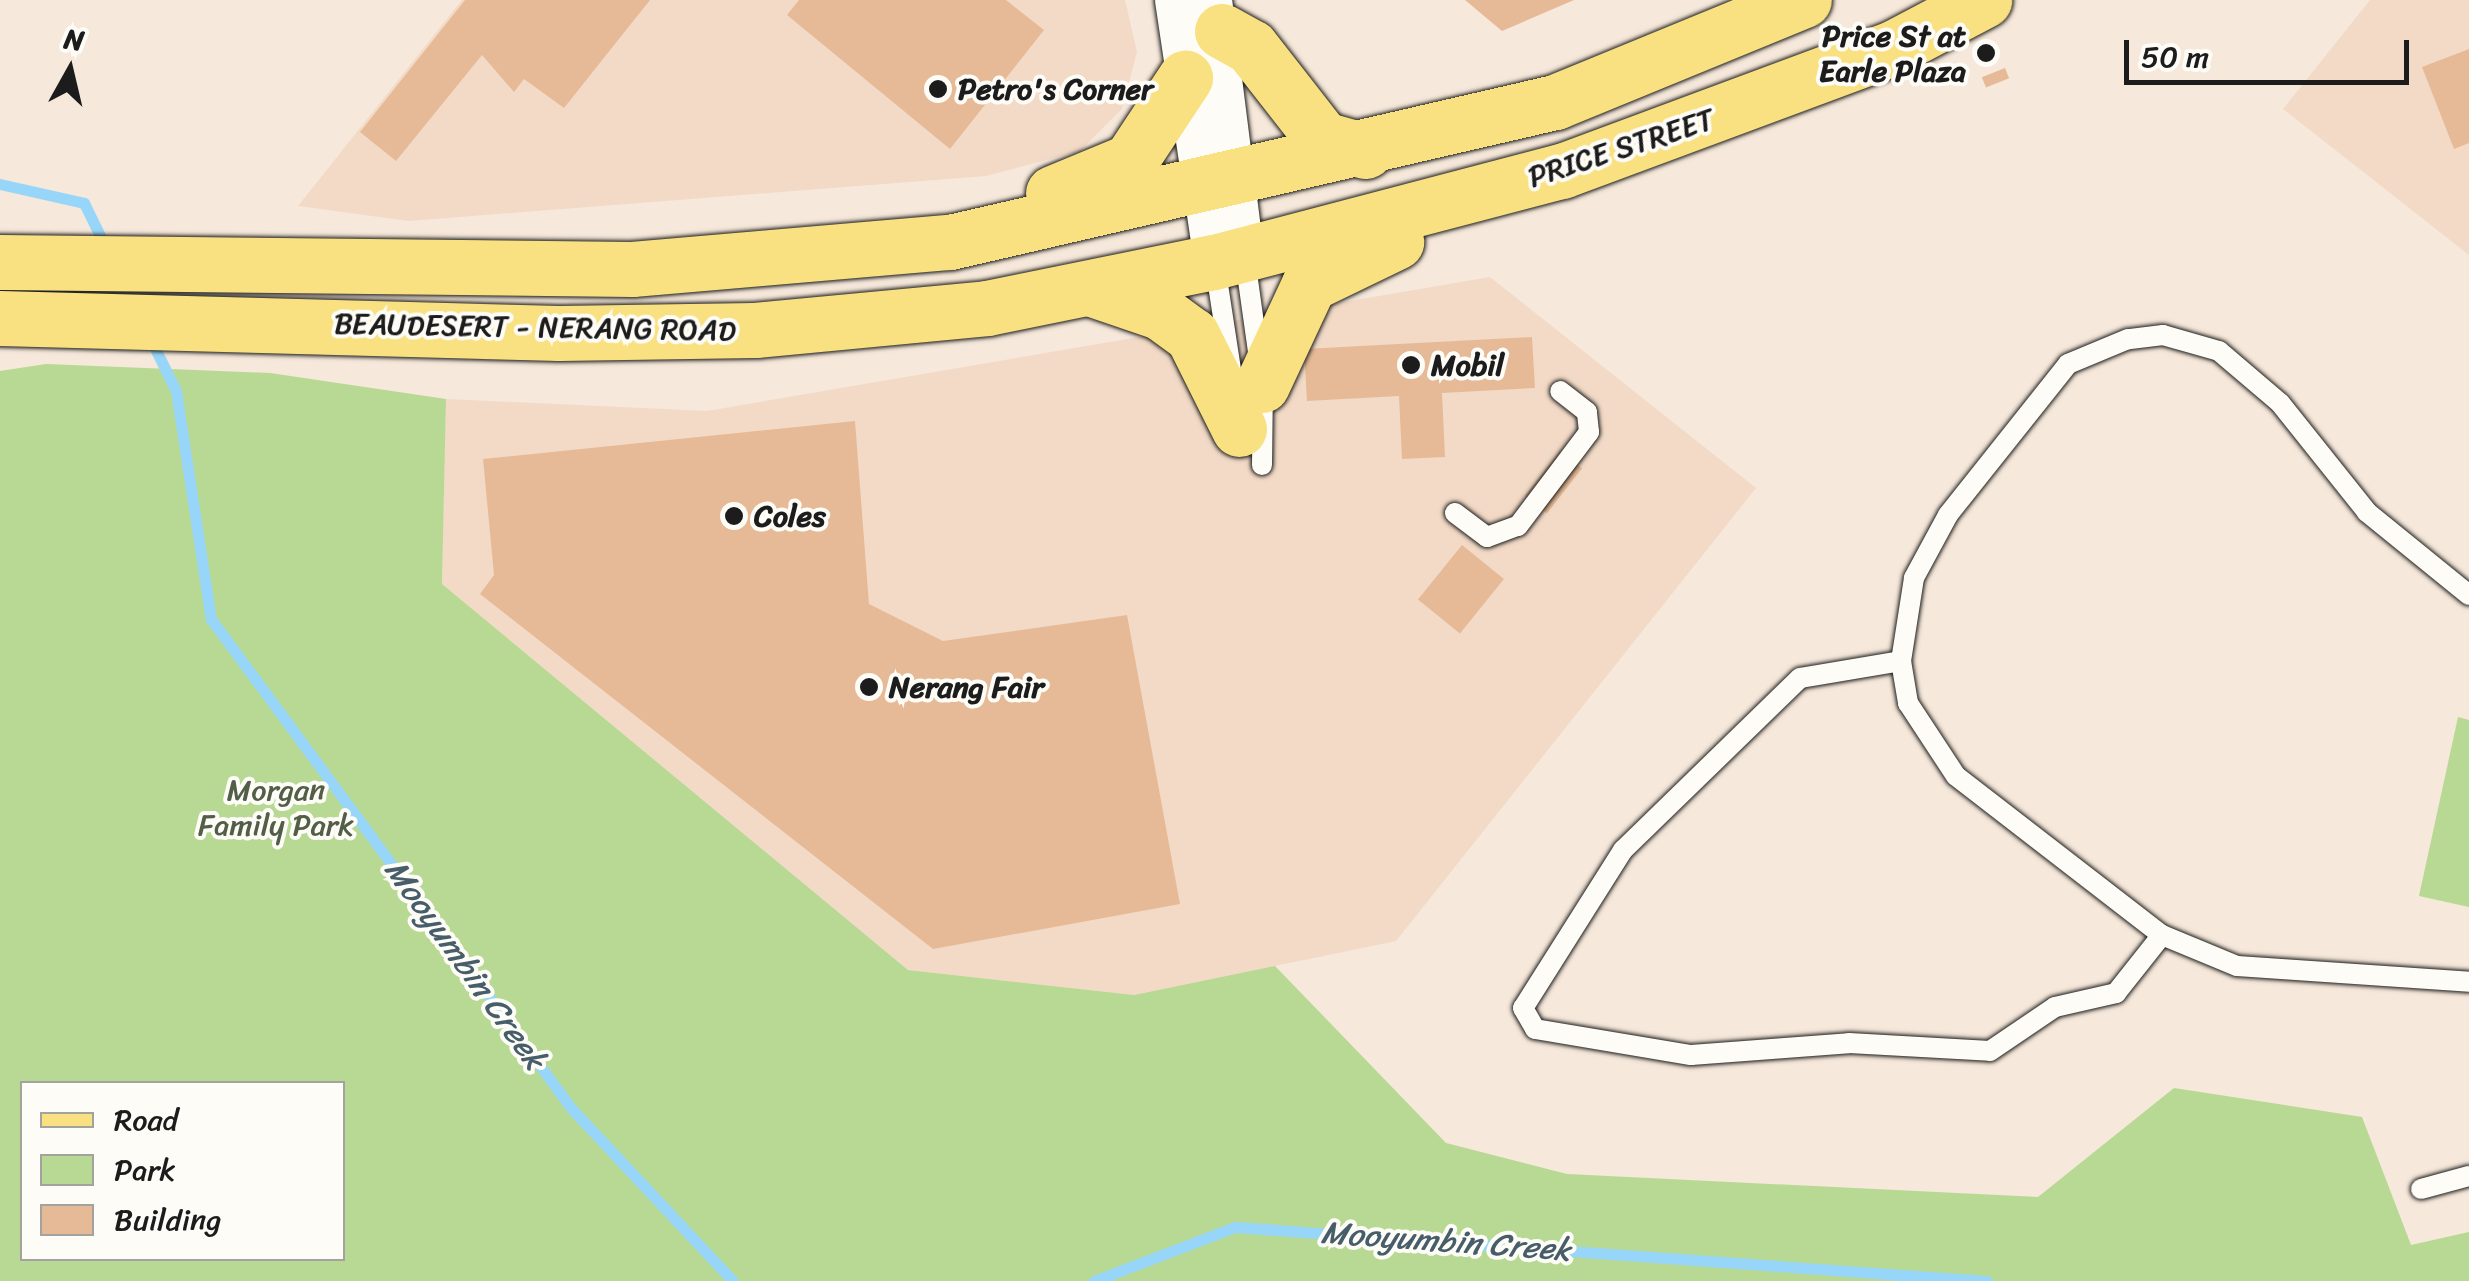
<!DOCTYPE html>
<style>
body{margin:0}
#map{position:relative;width:2469px;height:1281px;overflow:hidden;background:#f6e8da;font-family:Sriracha,sans-serif}
div>[style]{position:absolute}
[style*='--x']{left:calc(var(--x)*1px);top:calc(var(--y)*1px);width:calc(var(--w)*1px);rotate:calc(var(--a)*1deg)}
.built>*{inset:0;background:#f2dac6}
.green>*{inset:0;background:#b7d993}
.stream>*{height:11px;margin:-5.5px;padding:0 5.5px;transform-origin:5.5px;border-radius:5.5px;background:#97d6f9}
.building>*{inset:0;background:#e7ba97;transform-origin:0 0}
.roads{filter:drop-shadow(0 0 2px #1c1c1c) drop-shadow(0 0 2px #1c1c1c)}
.service>*{height:20px;margin:-10px;padding:0 10px;transform-origin:10px;border-radius:10px;background:#fdfcf7}
.minor>*{height:40px;margin:-20px;padding:0 20px;transform-origin:20px;border-radius:20px;background:#fdfcf7}
.primary>*{height:55px;margin:-27.5px;padding:0 27.5px;transform-origin:27.5px;border-radius:27.5px;background:#f9e181}
.dots>*{width:28px;height:28px;translate:-50% -50%;box-sizing:border-box;border:5px solid #fdfcf7;border-radius:50%}
span{translate:-50% -50%;white-space:nowrap;text-align:center;line-height:1.15;-webkit-text-stroke:8px #fdfcf7;paint-order:stroke}
.poi-label{font-size:30px;color:#1c1c1c;font-weight:700}
.right{translate:-100% -50%;text-align:right}
.left{translate:0 -50%;text-align:left}
.street-label{font-size:30px;color:#1c1c1c}
.park-label{font-size:30px;color:#525e46}
.water-label{font-size:32px;color:#475d69;font-style:italic}
.legend{position:absolute;left:20px;top:1081px;width:325px;height:180px;box-sizing:border-box;background:#fdfcf7;border:2px solid #a3a29f;margin:0;padding:12px 18px;list-style:none;font-size:30px;color:#1c1c1c}
.legend li{display:flex;align-items:center;gap:20px;height:50px}
.legend b{width:50px;border:2px solid #a3a29f}
.north{position:absolute;left:20px;top:20px;width:100px;height:100px;-webkit-text-stroke:8px #fdfcf7;paint-order:stroke;rotate:8deg;font-size:28px;font-weight:700;line-height:40px;text-align:center;color:#1c1c1c}
.north::after{content:'';display:block;margin:auto;width:35px;height:45px;background:#1c1c1c;clip-path:polygon(50% 0,100% 100%,50% 72%,0 100%)}
.scale{position:absolute;left:2124px;top:40px;width:285px;height:45px;box-sizing:border-box;border:5px solid #1c1c1c;border-top:0;padding-left:12px;font-size:30px;line-height:35px;white-space:nowrap;color:#1c1c1c;-webkit-text-stroke:8px #fdfcf7;paint-order:stroke}
</style>
<div id="map">
<div class="built">
<i style="clip-path:polygon(462px 0,1125px 0,1137px 52px,1122px 109px,1080px 151px,986px 176px,409px 221px,298px 206px)"></i>
<i style="clip-path:polygon(2370px 0,2469px 0,2469px 255px,2283px 109px)"></i>
<i style="clip-path:polygon(1490px 277px,1756px 488px,1396px 941px,1134px 995px,908px 970px,442px 584px,446px 399px,707px 411px)"></i>
</div>
<div class="green">
<i style="clip-path:polygon(evenodd,46px 364px,270px 373px,446px 399px,442px 584px,908px 970px,1134px 995px,1275px 966px,1446px 1143px,1567px 1174px,2038px 1197px,2174px 1088px,2362px 1117px,2411px 1245px,2469px 1232px,2469px 1281px,0 1281px,0 371px,46px 364px,22px 1084px,342px 1084px,342px 1258px,22px 1258px,22px 1084px)"></i>
<i style="clip-path:polygon(2458px 717px,2469px 720px,2469px 907px,2419px 896px)"></i>
</div>
<div class="stream">
<i style="--x:0;--y:184;--w:86;--a:12.7"></i>
<i style="--x:84;--y:203;--w:50;--a:63.9"></i>
<i style="--x:149;--y:336;--w:61;--a:63.9"></i>
<i style="--x:176;--y:391;--w:231;--a:81.3"></i>
<i style="--x:211;--y:619;--w:607;--a:53.64"></i>
<i style="--x:571;--y:1108;--w:237;--a:46.9"></i>
<i style="--x:1094;--y:1281;--w:151;--a:-21"></i>
<i style="--x:1235;--y:1227;--w:754;--a:4.11"></i>
</div>
<div class="building">
<i style="clip-path:polygon(465px 0,650px 0,564px 108px,524px 79px,514px 92px,482px 55px,396px 161px,360px 132px)"></i>
<i style="clip-path:polygon(799px 0,1006px 0,1044px 30px,950px 149px,787px 15px)"></i>
<i style="clip-path:polygon(1465px 0,1574px 0,1502px 31px)"></i>
<i style="clip-path:polygon(2469px 49px,2469px 143px,2454px 149px,2422px 67px)"></i>
<i style="left:2005px;top:68px;width:11px;height:25px;rotate:68deg"></i>
<i style="clip-path:polygon(1532px 337px,1535px 388px,1442px 393px,1445px 457px,1402px 459px,1399px 396px,1307px 401px,1304px 349px)"></i>
<i style="clip-path:polygon(855px 421px,869px 604px,943px 641px,1127px 615px,1180px 904px,933px 949px,480px 594px,494px 575px,483px 459px)"></i>
<i style="left:1560px;top:451px;width:28px;height:57px;rotate:38deg"></i>
<i style="left:1462px;top:545px;width:54px;height:70px;rotate:39deg"></i>
</div>
<div class="roads">
<div class="service">
<i style="--x:1245;--y:259;--w:101;--a:82"></i>
<i style="--x:1215;--y:265;--w:106;--a:81.3"></i>
<i style="--x:1262;--y:465;--w:78;--a:-89.3"></i>
<i style="--x:1455;--y:513;--w:40;--a:37"></i>
<i style="--x:1487;--y:537;--w:33;--a:-20"></i>
<i style="--x:1518;--y:526;--w:118;--a:-52.9"></i>
<i style="--x:1589;--y:432;--w:20;--a:-96"></i>
<i style="--x:1587;--y:412;--w:34;--a:-142"></i>
<i style="--x:2469;--y:595;--w:132;--a:-140.9"></i>
<i style="--x:2367;--y:512;--w:139;--a:-128.6"></i>
<i style="--x:2280;--y:403;--w:80;--a:-139.6"></i>
<i style="--x:2219;--y:351;--w:58;--a:-164.1"></i>
<i style="--x:2163;--y:335;--w:35;--a:173"></i>
<i style="--x:2128;--y:339;--w:65;--a:157.4"></i>
<i style="--x:2068;--y:364;--w:193;--a:128.5"></i>
<i style="--x:1948;--y:515;--w:72;--a:118.4"></i>
<i style="--x:1914;--y:578;--w:84;--a:98.9"></i>
<i style="--x:1901;--y:661;--w:43;--a:80.5"></i>
<i style="--x:1908;--y:703;--w:87;--a:56.7"></i>
<i style="--x:1956;--y:776;--w:260;--a:37.7"></i>
<i style="--x:2162;--y:935;--w:81;--a:22.5"></i>
<i style="--x:2237;--y:966;--w:233;--a:3.9"></i>
<i style="--x:1901;--y:661;--w:102;--a:170.4"></i>
<i style="--x:1800;--y:678;--w:247;--a:135.8"></i>
<i style="--x:1623;--y:850;--w:187;--a:122.3"></i>
<i style="--x:1523;--y:1008;--w:24;--a:60"></i>
<i style="--x:1535;--y:1029;--w:158;--a:9.5"></i>
<i style="--x:1691;--y:1055;--w:158;--a:-4.3"></i>
<i style="--x:1849;--y:1043;--w:141;--a:3.2"></i>
<i style="--x:1990;--y:1051;--w:78;--a:-34.1"></i>
<i style="--x:2055;--y:1007;--w:63;--a:-12.9"></i>
<i style="--x:2116;--y:993;--w:74;--a:-51.6"></i>
<i style="--x:2421;--y:1189;--w:50;--a:-15.2"></i>
</div>
<div class="minor">
<i style="--x:1175;--y:0;--w:265;--a:81.5"></i>
<i style="--x:1212;--y:0;--w:256;--a:82.8"></i>
</div>
<div class="primary">
<i style="--x:1222;--y:31;--w:33;--a:29"></i>
<i style="--x:1251;--y:47;--w:117;--a:52"></i>
<i style="--x:1323;--y:139;--w:44;--a:15.9"></i>
<i style="--x:1053;--y:193;--w:83;--a:-22.6"></i>
<i style="--x:1130;--y:161;--w:100;--a:-56.5"></i>
<i style="--x:0;--y:262;--w:632;--a:0.63"></i>
<i style="--x:632;--y:269;--w:319;--a:-4.9"></i>
<i style="--x:950;--y:242;--w:621;--a:-13.03"></i>
<i style="--x:1555;--y:102;--w:269;--a:-22.3"></i>
<i style="--x:1092;--y:289;--w:72;--a:18.7"></i>
<i style="--x:1160;--y:312;--w:39;--a:36"></i>
<i style="--x:1192;--y:335;--w:105;--a:63.4"></i>
<i style="--x:0;--y:318;--w:559;--a:1.54"></i>
<i style="--x:559;--y:333;--w:196;--a:-0.9"></i>
<i style="--x:755;--y:330;--w:233;--a:-5.4"></i>
<i style="--x:987;--y:308;--w:232;--a:-11.5"></i>
<i style="--x:1214;--y:262;--w:360;--a:-14.7"></i>
<i style="--x:1562;--y:171;--w:355;--a:-20.4"></i>
<i style="--x:1895;--y:47;--w:101;--a:-27.8"></i>
<i style="--x:1262;--y:385;--w:111;--a:-65"></i>
<i style="--x:1309;--y:284;--w:97;--a:-25.8"></i>
</div>
</div>
<div class="dots">
<i style="left:1986px;top:53px;background:#1c1c1c"></i>
<i style="left:938px;top:89px;background:#1c1c1c"></i>
<i style="left:1411px;top:365px;background:#1c1c1c"></i>
<i style="left:734px;top:516px;background:#1c1c1c"></i>
<i style="left:869px;top:687px;background:#1c1c1c"></i>
</div>
<div class="poi-label">
<span class="right" style="left:1966px;top:53px">Price St at<br>Earle Plaza</span>
<span class="left" style="left:958px;top:89px">Petro's Corner</span>
<span class="left" style="left:1431px;top:365px">Mobil</span>
<span class="left" style="left:754px;top:516px">Coles</span>
<span class="left" style="left:889px;top:687px">Nerang Fair</span>
</div>
<div class="street-label">
<span style="left:1621px;top:148px;rotate:-18deg">PRICE STREET</span>
<span style="left:535px;top:327px;rotate:1deg">BEAUDESERT - NERANG ROAD</span>
</div>
<div class="park-label">
<span style="left:276px;top:807px">Morgan<br>Family Park</span>
</div>
<div class="water-label">
<span style="left:465px;top:965px;rotate:54deg">Mooyumbin Creek</span>
<span style="left:1446px;top:1242px;rotate:4deg">Mooyumbin Creek</span>
</div>
<ul class="legend">
<li><b style="height:12px;background:#f9e181"></b>Road</li>
<li><b style="height:28px;background:#b7d993"></b>Park</li>
<li><b style="height:28px;background:#e7ba97"></b>Building</li>
</ul>
<div class="north">N</div>
<div class="scale">50 m</div>
</div>
